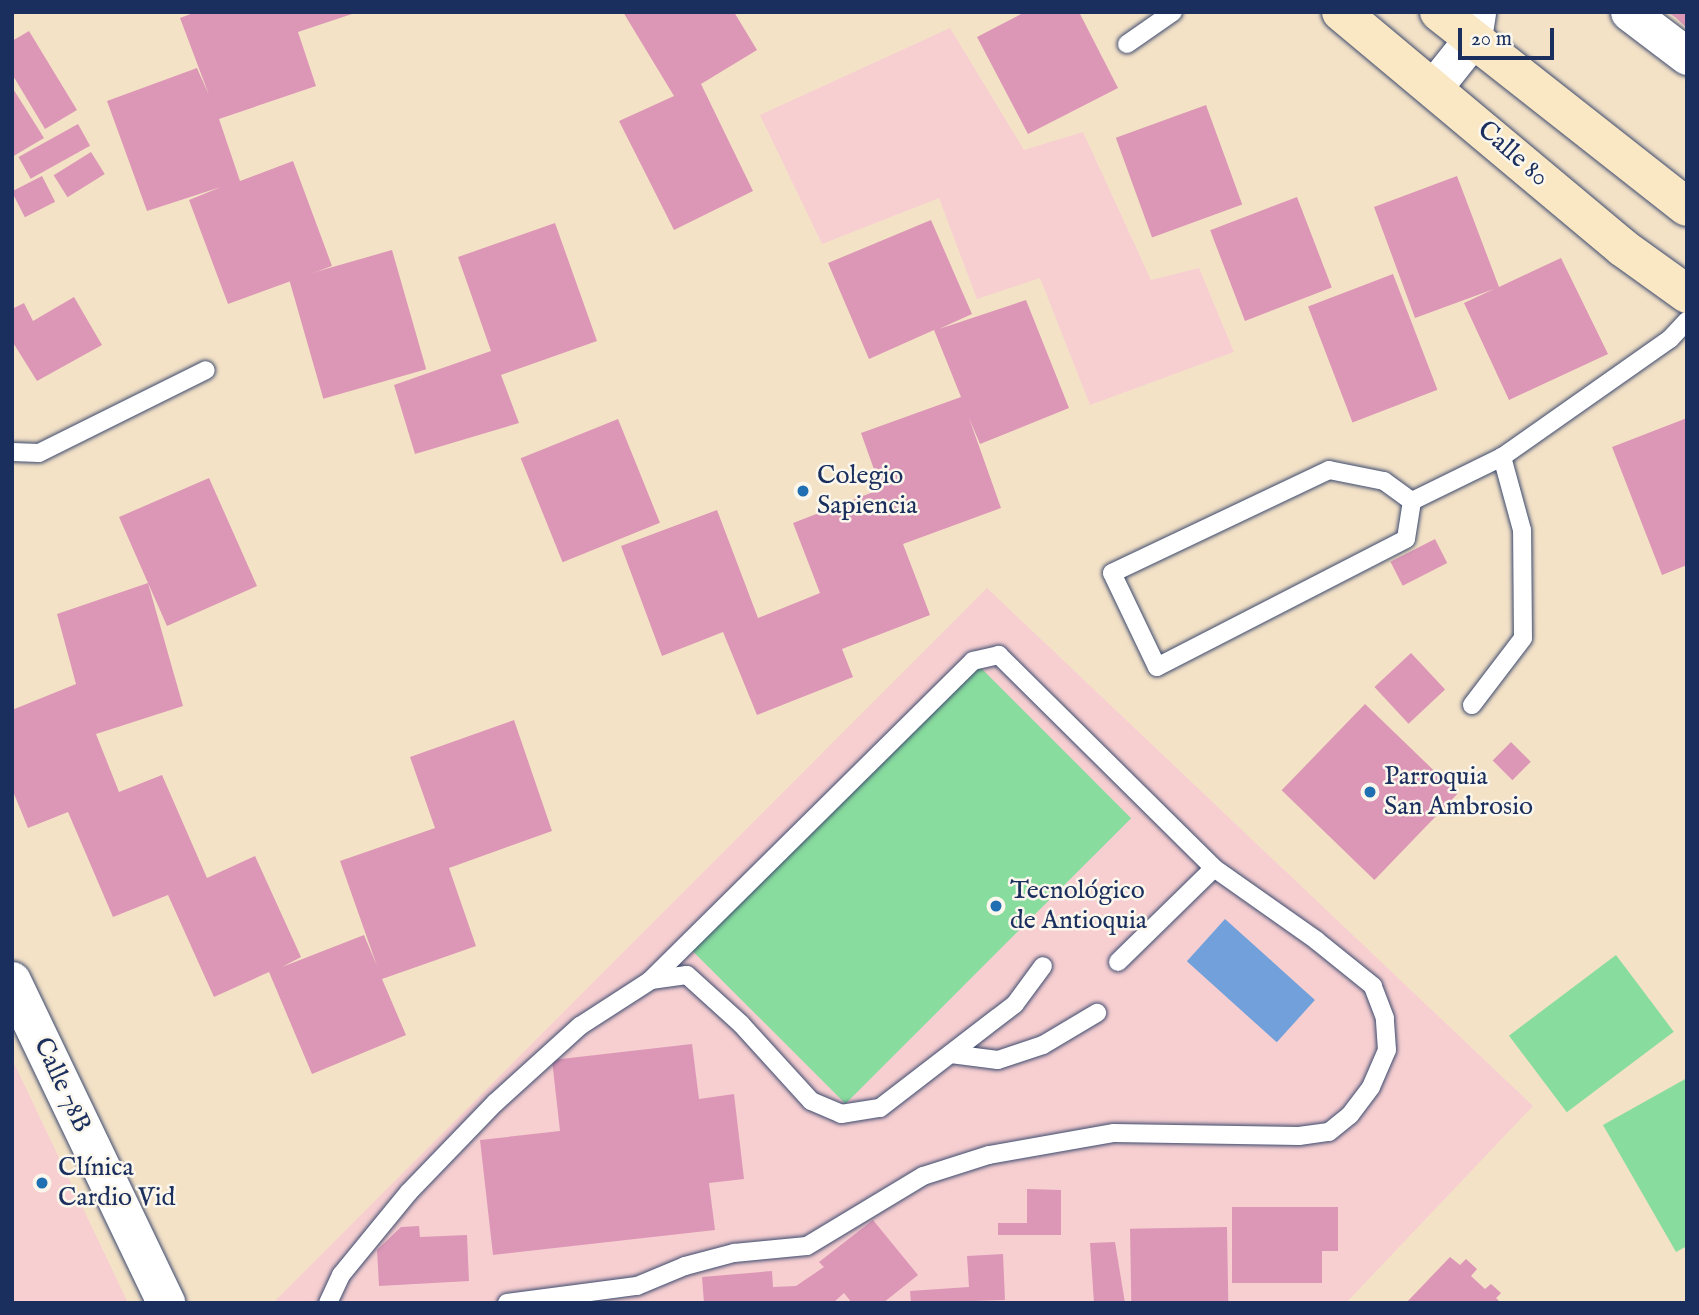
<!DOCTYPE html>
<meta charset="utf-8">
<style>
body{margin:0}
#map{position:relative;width:1699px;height:1315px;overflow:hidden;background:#f4e2c7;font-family:"IM FELL English",serif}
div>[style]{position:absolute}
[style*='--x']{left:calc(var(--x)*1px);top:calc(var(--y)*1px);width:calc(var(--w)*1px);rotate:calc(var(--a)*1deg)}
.built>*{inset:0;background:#f7cfd1}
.green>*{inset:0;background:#88dc9e;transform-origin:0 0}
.water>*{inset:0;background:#71a0da;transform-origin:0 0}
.building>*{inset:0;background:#dc97b6;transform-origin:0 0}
.roads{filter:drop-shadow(0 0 2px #3c4a6e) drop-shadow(0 0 2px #3c4a6e)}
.service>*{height:18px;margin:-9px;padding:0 9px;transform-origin:9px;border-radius:9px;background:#fff}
.minor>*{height:37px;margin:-18.5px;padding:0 18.5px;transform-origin:18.5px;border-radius:18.5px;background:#fff}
.tertiary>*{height:38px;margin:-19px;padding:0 19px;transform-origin:19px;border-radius:19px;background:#fff}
.secondary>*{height:38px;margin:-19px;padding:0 19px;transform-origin:19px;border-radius:19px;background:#fae7c3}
.dots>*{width:19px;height:19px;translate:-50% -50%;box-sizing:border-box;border:4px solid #fbf7ec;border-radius:50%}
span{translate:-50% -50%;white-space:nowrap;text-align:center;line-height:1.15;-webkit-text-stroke:5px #fbf7ec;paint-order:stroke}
.street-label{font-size:26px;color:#1b2f5e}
.poi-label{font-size:26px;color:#1b2f5e}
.left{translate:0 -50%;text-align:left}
.frame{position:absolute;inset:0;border:14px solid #1b2f5e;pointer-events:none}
.scale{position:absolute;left:1458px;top:28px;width:96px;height:32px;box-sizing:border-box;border:4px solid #1b2f5e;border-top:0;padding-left:9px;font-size:21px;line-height:24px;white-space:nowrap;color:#1b2f5e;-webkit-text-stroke:5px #fbf7ec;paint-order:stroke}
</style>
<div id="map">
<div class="built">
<i style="clip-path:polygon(950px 28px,1024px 150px,1083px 132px,1151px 280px,1199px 268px,1234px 352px,1090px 405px,1040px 278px,977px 299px,939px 198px,822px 244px,760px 115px)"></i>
<i style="clip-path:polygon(987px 588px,1533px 1106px,1346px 1303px,273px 1303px)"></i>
<i style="clip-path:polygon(12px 1059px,14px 1063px,128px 1303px,12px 1303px)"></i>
</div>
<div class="green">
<i style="left:977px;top:664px;width:218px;height:404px;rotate:45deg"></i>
<i style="left:1616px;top:955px;width:96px;height:134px;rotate:53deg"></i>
<i style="clip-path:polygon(1687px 1078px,1687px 1246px,1676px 1252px,1603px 1125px)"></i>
</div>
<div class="water">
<i style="left:1225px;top:919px;width:121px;height:57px;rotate:42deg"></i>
</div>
<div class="building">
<i style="clip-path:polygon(196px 12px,355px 13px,298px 32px,316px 86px,219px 119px,240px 181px,293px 161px,332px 266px,228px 304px,189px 200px,221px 187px,147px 211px,107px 101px,197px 68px,209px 95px,180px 18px)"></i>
<i style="clip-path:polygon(623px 12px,734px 12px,757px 50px,701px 84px,753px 191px,674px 230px,619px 121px,674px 96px)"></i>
<i style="clip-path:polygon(1025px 12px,1079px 12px,1118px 88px,1028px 134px,977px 37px)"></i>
<i style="clip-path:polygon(1667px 12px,1687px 12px,1687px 28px,1675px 17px)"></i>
<i style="clip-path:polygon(29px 31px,77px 110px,45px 129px,12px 74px,12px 41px)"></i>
<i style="clip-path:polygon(12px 87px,44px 138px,12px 157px)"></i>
<i style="left:1206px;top:105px;width:106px;height:96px;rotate:70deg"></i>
<i style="left:78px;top:124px;width:25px;height:68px;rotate:61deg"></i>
<i style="left:91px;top:152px;width:26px;height:44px;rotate:58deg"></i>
<i style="left:42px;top:176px;width:29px;height:34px;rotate:63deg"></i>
<i style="clip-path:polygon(1457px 176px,1499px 287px,1561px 258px,1608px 354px,1509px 400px,1464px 303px,1494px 289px,1415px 318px,1374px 207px)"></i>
<i style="left:1297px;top:197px;width:97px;height:93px;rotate:69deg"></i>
<i style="clip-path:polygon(931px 220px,972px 314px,939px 329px,1026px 300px,1069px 408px,980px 444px,969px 418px,1001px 508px,903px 544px,930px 615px,842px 649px,853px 677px,757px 715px,723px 632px,662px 656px,621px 546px,717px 510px,758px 618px,820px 593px,793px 523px,881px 489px,861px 433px,961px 397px,934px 330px,869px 359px,828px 263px)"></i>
<i style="clip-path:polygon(555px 223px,597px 341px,501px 375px,519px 423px,415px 454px,394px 385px,491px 351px,458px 257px)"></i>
<i style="left:392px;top:250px;width:124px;height:107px;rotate:74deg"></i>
<i style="left:1393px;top:274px;width:124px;height:91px;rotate:69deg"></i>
<i style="clip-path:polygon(74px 297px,102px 345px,37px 381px,12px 341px,12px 309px,24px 303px,33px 321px)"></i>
<i style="clip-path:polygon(1687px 418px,1687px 565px,1662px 575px,1612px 447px)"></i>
<i style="left:618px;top:419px;width:112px;height:105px;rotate:68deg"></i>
<i style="clip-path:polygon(209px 478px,257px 586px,167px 626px,148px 583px,183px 706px,96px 734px,119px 792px,162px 775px,207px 878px,255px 856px,301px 957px,282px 967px,364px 935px,377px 966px,340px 861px,435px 828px,410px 757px,514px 720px,552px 831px,449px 868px,476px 946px,382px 979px,406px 1035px,312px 1074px,269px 972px,214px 997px,168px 895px,113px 917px,68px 812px,28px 828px,12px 789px,12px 710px,76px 684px,57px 614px,148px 583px,119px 517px)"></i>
<i style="left:1435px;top:539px;width:27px;height:50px;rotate:63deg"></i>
<i style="left:1411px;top:653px;width:50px;height:50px;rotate:47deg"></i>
<i style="left:1365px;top:704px;width:129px;height:120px;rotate:44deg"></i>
<i style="left:1511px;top:742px;width:28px;height:26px;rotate:45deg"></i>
<i style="clip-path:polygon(692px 1044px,699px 1099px,734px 1094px,744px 1179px,709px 1183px,715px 1230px,493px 1255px,480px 1140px,560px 1131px,552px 1060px)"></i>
<i style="clip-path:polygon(1027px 1189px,1061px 1190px,1061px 1235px,998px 1235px,998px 1223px,1027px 1223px)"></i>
<i style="clip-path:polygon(1232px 1207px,1338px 1207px,1338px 1251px,1322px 1251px,1322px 1283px,1232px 1283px)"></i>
<i style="clip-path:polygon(873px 1220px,918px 1275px,883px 1303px,852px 1303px,844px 1293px,833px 1303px,704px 1303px,702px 1277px,772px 1271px,773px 1287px,796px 1286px,824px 1267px,819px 1262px)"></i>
<i style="clip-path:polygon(419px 1226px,420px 1237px,467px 1235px,469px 1281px,379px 1286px,377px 1250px,401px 1227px)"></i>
<i style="left:1227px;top:1227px;width:76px;height:97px;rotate:89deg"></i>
<i style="clip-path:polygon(1115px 1242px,1125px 1303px,1094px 1303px,1090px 1243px)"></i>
<i style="clip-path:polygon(1003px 1254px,1005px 1300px,911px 1303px,910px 1291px,969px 1287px,967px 1256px)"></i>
<i style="clip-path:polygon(1450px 1257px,1460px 1265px,1466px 1259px,1477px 1269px,1471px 1276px,1485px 1289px,1491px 1284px,1501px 1293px,1496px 1298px,1501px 1303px,1406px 1303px)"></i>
</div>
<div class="roads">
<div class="service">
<i style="--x:1127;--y:44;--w:56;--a:-34.8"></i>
<i style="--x:12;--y:452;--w:27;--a:2"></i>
<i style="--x:39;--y:453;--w:186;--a:-26.4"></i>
<i style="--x:1412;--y:501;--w:38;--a:99"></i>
<i style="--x:1406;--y:539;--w:280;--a:152.8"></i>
<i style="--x:1157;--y:667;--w:104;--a:-115.6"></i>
<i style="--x:1112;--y:573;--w:240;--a:-25.4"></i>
<i style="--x:1329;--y:470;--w:56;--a:11.3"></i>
<i style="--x:1384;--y:481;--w:34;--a:36"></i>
<i style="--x:1412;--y:501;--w:100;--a:-26.1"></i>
<i style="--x:1502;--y:457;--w:205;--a:-35.1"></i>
<i style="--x:1670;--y:339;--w:25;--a:-47"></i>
<i style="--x:1472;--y:705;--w:84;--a:-52.7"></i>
<i style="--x:1523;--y:638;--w:108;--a:-90.5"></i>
<i style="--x:1522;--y:530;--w:76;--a:-105.3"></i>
<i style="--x:1118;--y:962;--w:134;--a:-44.4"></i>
<i style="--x:951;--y:1054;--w:47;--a:7.3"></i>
<i style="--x:998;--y:1060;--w:47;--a:-18.4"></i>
<i style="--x:1043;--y:1045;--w:63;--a:-30.7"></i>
<i style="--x:328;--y:1303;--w:31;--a:-65"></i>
<i style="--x:341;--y:1275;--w:107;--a:-50.7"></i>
<i style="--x:409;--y:1192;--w:124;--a:-46"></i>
<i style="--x:495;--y:1103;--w:115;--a:-42.2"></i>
<i style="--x:580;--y:1026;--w:85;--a:-32.9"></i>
<i style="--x:651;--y:980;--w:36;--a:-8"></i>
<i style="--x:687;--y:975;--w:73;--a:42.2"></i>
<i style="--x:741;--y:1024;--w:104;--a:47.7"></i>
<i style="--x:811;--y:1101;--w:33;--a:23"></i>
<i style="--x:841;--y:1114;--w:39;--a:-9"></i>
<i style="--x:880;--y:1108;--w:170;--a:-37.6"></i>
<i style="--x:1015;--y:1004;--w:47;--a:-53.6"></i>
<i style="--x:507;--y:1303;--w:131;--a:-7.5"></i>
<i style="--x:637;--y:1286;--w:52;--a:-22.6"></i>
<i style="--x:685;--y:1266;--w:51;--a:-14.9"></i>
<i style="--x:734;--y:1253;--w:73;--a:-5.5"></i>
<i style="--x:807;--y:1246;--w:135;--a:-31.1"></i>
<i style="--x:923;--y:1176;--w:69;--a:-17.7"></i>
<i style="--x:989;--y:1155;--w:127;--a:-10"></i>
<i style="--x:1114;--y:1133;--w:185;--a:0.9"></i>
<i style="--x:1299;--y:1136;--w:30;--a:-8"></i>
<i style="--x:1329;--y:1132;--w:27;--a:-39"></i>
<i style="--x:1350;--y:1115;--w:35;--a:-53"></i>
<i style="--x:1371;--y:1087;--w:40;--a:-66.6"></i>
<i style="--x:1387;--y:1050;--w:32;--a:-94"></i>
<i style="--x:1385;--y:1018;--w:34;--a:-111"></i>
<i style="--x:1373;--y:986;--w:73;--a:-141.1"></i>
<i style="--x:1316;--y:940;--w:125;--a:-144.8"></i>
<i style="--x:1214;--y:868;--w:303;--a:-135.3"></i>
<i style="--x:999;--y:655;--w:27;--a:167"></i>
<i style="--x:973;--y:661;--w:453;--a:135.3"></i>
</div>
<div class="minor">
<i style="--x:1629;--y:12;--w:73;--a:37.2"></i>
<i style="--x:1434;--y:87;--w:63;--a:-51.5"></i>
<i style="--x:1473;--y:38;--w:26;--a:-81"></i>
</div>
<div class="tertiary">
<i style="--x:12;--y:981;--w:357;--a:64.4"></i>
</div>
<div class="secondary">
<i style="--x:1341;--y:12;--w:368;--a:39.9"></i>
<i style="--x:1623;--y:248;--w:79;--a:35.7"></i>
<i style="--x:1439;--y:12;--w:315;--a:38.2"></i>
</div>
</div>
<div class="dots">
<i style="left:803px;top:491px;background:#1f6fb2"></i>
<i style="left:1370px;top:792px;background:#1f6fb2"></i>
<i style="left:996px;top:906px;background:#1f6fb2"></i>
<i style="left:42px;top:1183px;background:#1f6fb2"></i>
</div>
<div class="street-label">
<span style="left:1513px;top:154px;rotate:41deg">Calle 80</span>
<span style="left:62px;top:1085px;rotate:65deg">Calle 78B</span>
</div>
<div class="poi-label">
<span class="left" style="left:817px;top:491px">Colegio<br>Sapiencia</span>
<span class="left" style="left:1384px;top:792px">Parroquia<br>San Ambrosio</span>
<span class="left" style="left:1010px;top:906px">Tecnológico<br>de Antioquia</span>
<span class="left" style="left:58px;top:1183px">Clínica<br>Cardio Vid</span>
</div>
<div class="frame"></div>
<div class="scale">20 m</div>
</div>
